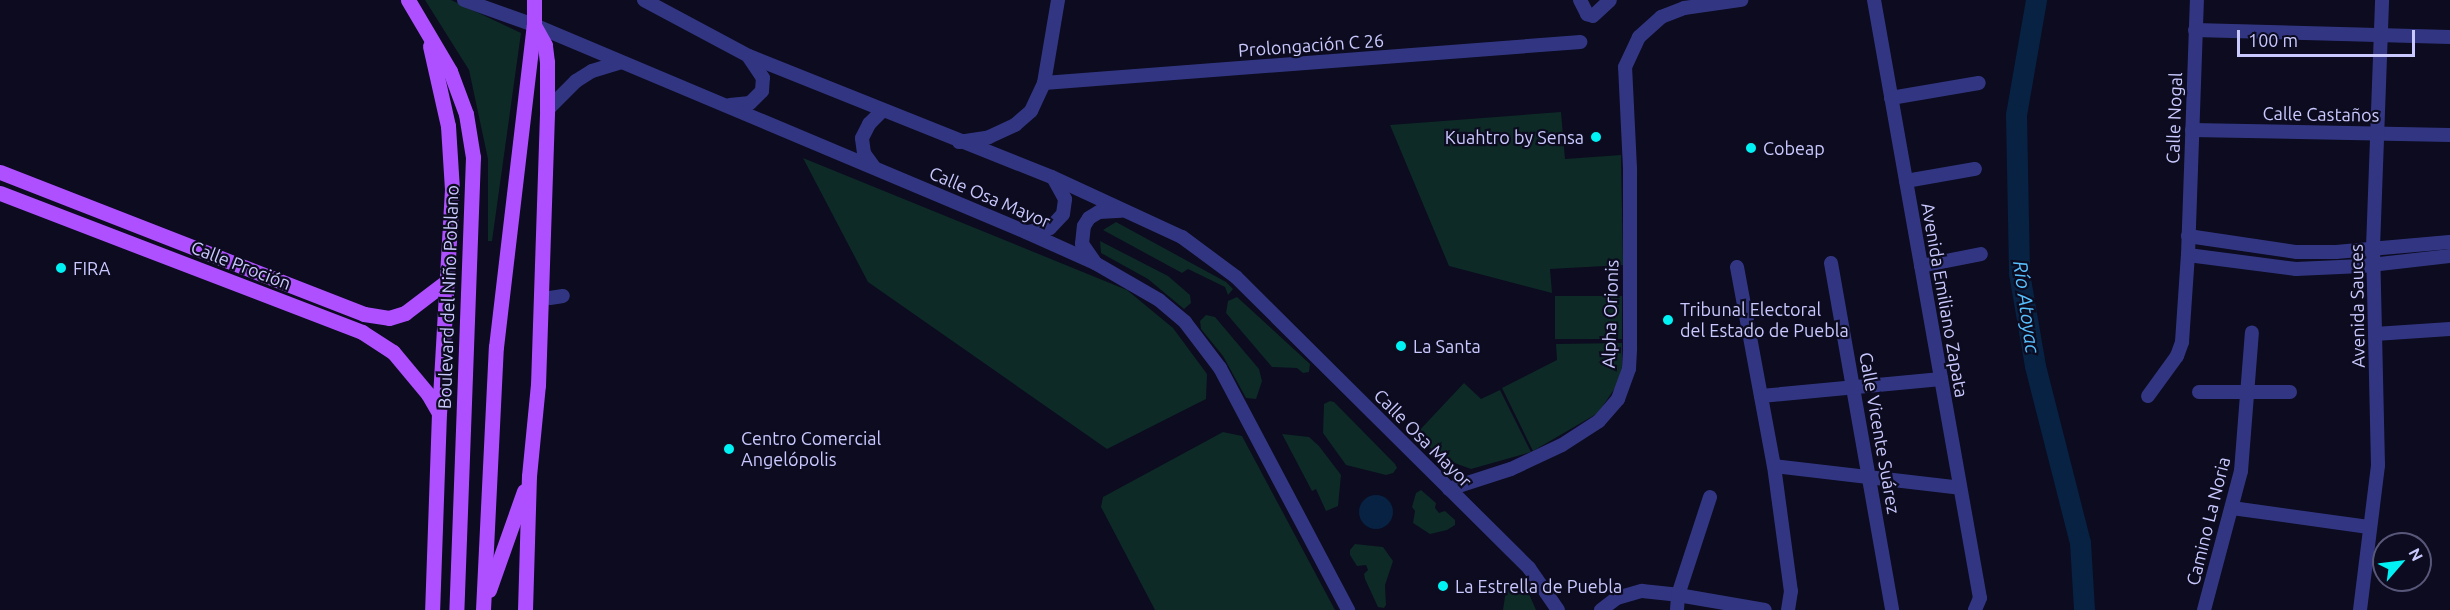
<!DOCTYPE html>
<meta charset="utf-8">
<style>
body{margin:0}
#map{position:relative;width:2450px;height:610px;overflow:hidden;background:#0c0b1f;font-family:Ubuntu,sans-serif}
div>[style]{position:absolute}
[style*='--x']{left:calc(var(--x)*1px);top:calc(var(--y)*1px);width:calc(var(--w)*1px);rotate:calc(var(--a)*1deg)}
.green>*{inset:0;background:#0d2a26;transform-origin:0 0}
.water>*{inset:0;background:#072242}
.round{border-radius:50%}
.river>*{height:21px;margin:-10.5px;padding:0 10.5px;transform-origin:10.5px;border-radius:10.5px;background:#072242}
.minor>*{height:14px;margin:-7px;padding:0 7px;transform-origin:7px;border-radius:7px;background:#323682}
.major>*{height:15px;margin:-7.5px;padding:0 7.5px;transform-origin:7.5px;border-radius:7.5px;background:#ae50ff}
.dots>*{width:16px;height:16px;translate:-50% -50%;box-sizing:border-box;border:3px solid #0c0b1f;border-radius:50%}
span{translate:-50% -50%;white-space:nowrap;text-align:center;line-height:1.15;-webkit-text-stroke:4.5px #0c0b1f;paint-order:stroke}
.street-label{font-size:18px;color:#cac9ff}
.poi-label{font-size:18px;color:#cac9ff}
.right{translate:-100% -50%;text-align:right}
.left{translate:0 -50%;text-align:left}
.water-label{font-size:20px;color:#57c1ff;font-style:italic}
.north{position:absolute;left:2372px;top:532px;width:60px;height:60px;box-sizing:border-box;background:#0c0b1f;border:2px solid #585779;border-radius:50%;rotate:62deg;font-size:16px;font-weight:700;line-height:24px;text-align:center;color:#cac9ff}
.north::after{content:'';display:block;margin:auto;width:21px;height:27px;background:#00f2f4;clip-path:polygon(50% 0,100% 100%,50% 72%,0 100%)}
.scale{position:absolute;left:2237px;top:30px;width:178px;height:27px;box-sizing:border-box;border:3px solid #cac9ff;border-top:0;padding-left:8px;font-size:18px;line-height:21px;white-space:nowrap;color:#cac9ff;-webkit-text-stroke:4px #0c0b1f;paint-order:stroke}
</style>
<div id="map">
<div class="green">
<i style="clip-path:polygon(425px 0,451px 0,521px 33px,492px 241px,488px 241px,488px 159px,469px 70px)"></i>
<i style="clip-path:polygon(1561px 112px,1565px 159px,1621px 155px,1623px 265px,1550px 269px,1552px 293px,1449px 266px,1390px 125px)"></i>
<i style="clip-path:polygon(803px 158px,1127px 290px,1173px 328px,1207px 374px,1206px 399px,1107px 449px,868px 282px)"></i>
<i style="clip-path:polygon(1116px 222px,1226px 282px,1233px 289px,1228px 295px,1225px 287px,1188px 269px,1182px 273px,1103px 230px)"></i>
<i style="clip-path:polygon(1100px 241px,1168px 276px,1190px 295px,1191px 303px,1184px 309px,1148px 279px,1101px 253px)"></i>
<i style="left:1622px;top:296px;width:43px;height:67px;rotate:90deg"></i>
<i style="clip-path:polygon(1237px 297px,1310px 364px,1309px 372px,1303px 373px,1297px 368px,1272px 367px,1226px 313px,1228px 301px)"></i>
<i style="clip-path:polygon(1206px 315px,1215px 317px,1259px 369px,1262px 381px,1256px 399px,1246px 398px,1223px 356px,1201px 329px,1200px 321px)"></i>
<i style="clip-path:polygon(1622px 343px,1622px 367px,1617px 385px,1598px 413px,1533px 451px,1502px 388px,1557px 360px,1556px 344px)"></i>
<i style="clip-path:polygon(1464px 383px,1481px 399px,1500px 390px,1531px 452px,1471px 469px,1441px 458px,1416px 434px)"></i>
<i style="clip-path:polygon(1330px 401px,1334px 402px,1395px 464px,1397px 468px,1393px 473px,1386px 475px,1346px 465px,1323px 433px,1324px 404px)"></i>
<i style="clip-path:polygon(1223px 432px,1242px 436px,1335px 610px,1155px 610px,1101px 507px,1103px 497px)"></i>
<i style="clip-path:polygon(1282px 434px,1309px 437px,1319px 446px,1341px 475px,1338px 506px,1326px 511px,1316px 489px,1312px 491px)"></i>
<i style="clip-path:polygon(1421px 490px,1436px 503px,1435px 508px,1439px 513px,1445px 511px,1455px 520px,1455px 525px,1447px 530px,1430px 534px,1413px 523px,1415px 511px,1412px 507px,1416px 493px)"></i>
<i style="clip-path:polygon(1355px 544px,1383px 547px,1393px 561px,1385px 585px,1386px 605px,1384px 608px,1378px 607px,1365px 579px,1364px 574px,1368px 570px,1366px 565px,1357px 566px,1350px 555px,1350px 550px)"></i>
<i style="clip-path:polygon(1513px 586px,1529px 594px,1536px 610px,1503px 610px,1506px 590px)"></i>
</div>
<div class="water">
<i class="round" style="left:1359px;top:495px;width:34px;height:34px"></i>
</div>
<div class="river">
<i style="--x:2036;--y:0;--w:117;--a:99.9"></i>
<i style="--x:2016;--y:115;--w:158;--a:88.9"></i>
<i style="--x:2019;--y:273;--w:94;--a:80.2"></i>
<i style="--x:2035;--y:366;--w:182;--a:75.7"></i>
<i style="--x:2080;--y:542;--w:68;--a:86.6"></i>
</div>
<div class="minor">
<i style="--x:464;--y:0;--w:74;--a:19.7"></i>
<i style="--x:534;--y:25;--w:534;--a:22.82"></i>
<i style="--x:1026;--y:232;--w:76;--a:24.2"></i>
<i style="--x:1095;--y:263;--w:74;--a:30"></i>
<i style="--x:1159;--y:300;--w:34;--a:40"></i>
<i style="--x:1185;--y:322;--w:58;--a:52.7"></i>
<i style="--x:1220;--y:368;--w:274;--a:62.1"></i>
<i style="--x:644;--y:0;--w:119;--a:28.1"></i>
<i style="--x:749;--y:56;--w:326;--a:21.8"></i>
<i style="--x:1052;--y:177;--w:143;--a:24.8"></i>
<i style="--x:1182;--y:237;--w:67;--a:36.5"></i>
<i style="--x:1236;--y:277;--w:413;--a:44.8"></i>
<i style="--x:1529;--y:568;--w:51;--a:55.4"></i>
<i style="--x:1580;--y:0;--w:16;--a:63"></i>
<i style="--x:1587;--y:14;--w:6;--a:18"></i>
<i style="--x:1593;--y:16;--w:23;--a:-43"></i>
<i style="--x:1874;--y:0;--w:607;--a:79.95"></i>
<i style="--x:1980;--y:598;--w:13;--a:113"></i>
<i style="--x:2195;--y:30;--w:255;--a:1.6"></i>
<i style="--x:1044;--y:83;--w:538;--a:-4.37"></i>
<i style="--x:1891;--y:98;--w:89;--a:-9.7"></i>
<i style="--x:730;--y:105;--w:20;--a:-6"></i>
<i style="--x:750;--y:103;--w:17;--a:-45"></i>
<i style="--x:762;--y:91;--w:13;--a:-86"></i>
<i style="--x:763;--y:78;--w:25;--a:-124"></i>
<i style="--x:547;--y:110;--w:41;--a:-45"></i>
<i style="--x:576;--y:81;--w:19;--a:-32"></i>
<i style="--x:592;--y:71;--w:30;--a:-17"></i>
<i style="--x:2192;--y:130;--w:258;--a:1.1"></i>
<i style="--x:959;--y:142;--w:30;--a:-9"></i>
<i style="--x:989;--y:137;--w:29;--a:-25"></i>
<i style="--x:1015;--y:125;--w:21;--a:-41"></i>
<i style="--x:1031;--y:111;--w:31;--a:-65"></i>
<i style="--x:1044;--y:83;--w:84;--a:-80.4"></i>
<i style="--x:874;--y:167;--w:17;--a:-126"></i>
<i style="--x:864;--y:153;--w:15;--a:-98"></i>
<i style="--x:862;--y:138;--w:16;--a:-63"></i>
<i style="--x:869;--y:124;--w:18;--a:-45"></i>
<i style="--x:1906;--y:181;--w:70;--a:-9.9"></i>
<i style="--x:1028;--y:232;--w:22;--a:-10"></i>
<i style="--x:1050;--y:228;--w:19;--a:-47"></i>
<i style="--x:1063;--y:214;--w:15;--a:-82"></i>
<i style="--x:1065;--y:199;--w:23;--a:-119"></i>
<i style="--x:2188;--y:236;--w:110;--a:8.4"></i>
<i style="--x:2297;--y:252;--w:39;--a:0"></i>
<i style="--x:2336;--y:252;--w:114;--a:-5"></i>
<i style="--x:2188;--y:255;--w:109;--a:7.4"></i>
<i style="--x:2296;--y:269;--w:66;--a:-2.6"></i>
<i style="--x:2362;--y:266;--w:89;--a:-6.5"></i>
<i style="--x:1094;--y:261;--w:21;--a:-125"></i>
<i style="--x:1082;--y:244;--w:18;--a:-84"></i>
<i style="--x:1084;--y:226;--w:9;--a:-58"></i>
<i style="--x:1089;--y:218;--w:12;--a:-31"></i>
<i style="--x:1099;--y:212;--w:22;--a:-3"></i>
<i style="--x:1831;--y:263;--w:352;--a:80"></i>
<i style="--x:1921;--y:266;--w:61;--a:-11.3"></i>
<i style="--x:1737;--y:267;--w:202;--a:79.5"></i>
<i style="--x:1774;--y:466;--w:126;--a:82.3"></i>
<i style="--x:1791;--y:591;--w:19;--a:99"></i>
<i style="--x:550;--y:298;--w:13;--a:-9"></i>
<i style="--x:2375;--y:334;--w:75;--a:-3.8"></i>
<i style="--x:2199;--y:392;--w:91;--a:0"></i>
<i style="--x:1761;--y:396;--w:181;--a:-5.4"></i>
<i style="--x:2148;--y:396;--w:49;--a:-54.1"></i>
<i style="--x:2177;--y:356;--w:15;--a:-70"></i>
<i style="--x:2182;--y:342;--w:87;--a:-86.1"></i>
<i style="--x:2188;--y:255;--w:255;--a:-88"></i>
<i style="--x:1774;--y:466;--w:187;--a:6.7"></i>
<i style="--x:1449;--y:489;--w:65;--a:-17.9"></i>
<i style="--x:1511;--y:469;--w:56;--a:-25.2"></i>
<i style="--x:1562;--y:445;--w:44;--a:-33"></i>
<i style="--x:1599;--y:421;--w:29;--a:-49"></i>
<i style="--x:1618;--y:399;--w:32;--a:-70"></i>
<i style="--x:1629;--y:369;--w:21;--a:-87"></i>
<i style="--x:1630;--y:348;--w:180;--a:-90"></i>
<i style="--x:1630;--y:168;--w:101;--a:-92.8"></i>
<i style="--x:1625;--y:67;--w:33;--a:-65"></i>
<i style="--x:1639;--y:37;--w:30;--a:-42"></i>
<i style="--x:1661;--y:17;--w:25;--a:-21"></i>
<i style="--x:1684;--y:8;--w:58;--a:-8"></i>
<i style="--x:2232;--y:508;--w:138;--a:7.9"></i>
<i style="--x:1601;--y:610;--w:20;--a:-37"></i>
<i style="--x:1617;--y:598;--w:26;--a:-16"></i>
<i style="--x:1642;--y:591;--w:36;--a:6"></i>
<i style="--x:1678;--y:595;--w:88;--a:9.8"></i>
<i style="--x:1677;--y:610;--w:15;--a:-86"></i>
<i style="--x:1678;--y:595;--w:103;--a:-71.9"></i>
<i style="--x:2204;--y:610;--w:144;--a:-75.1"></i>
<i style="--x:2241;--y:471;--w:139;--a:-85.5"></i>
<i style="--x:2360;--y:610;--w:146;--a:-82.9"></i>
<i style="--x:2378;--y:465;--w:217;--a:-91.3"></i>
<i style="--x:2373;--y:248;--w:248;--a:-87.9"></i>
</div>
<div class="major">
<i style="--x:408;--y:0;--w:82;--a:59.4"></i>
<i style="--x:450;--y:71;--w:46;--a:69.6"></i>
<i style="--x:466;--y:114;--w:44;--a:80.8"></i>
<i style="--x:473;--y:157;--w:453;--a:92.1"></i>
<i style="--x:430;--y:46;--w:82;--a:77.3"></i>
<i style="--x:448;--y:126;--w:63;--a:86.4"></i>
<i style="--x:452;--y:189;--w:224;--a:93.3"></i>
<i style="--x:439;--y:413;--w:197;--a:92"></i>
<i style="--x:0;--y:172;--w:391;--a:21.3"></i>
<i style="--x:364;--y:314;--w:25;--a:9"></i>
<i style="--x:389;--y:318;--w:17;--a:-17"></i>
<i style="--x:405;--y:313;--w:53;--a:-37.3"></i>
<i style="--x:0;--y:193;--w:388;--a:21"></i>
<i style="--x:362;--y:332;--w:37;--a:33"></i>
<i style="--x:393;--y:352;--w:55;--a:50.2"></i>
<i style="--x:428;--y:394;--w:22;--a:60"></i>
<i style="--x:489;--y:590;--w:105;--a:-70.5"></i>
<i style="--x:483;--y:610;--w:263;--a:-87.2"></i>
<i style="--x:496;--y:347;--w:324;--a:-83.3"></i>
<i style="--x:534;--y:25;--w:25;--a:-90"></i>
<i style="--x:525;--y:610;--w:134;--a:-88.3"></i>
<i style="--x:529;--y:476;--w:91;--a:-84.4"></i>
<i style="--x:538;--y:385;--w:275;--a:-88.1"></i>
<i style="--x:547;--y:110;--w:48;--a:-90"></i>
<i style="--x:547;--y:62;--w:17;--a:-97"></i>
<i style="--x:545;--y:45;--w:23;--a:-119"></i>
</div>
<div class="dots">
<i style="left:1596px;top:137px;background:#00f2f4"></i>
<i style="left:1751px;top:148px;background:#00f2f4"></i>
<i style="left:61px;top:268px;background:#00f2f4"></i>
<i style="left:1668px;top:320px;background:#00f2f4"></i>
<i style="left:1401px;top:346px;background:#00f2f4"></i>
<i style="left:729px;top:449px;background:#00f2f4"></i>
<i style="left:1443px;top:586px;background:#00f2f4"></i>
</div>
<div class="street-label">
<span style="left:1311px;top:45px;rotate:-4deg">Prolongación C 26</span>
<span style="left:2321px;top:114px;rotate:1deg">Calle Castaños</span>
<span style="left:2174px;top:118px;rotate:-88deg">Calle Nogal</span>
<span style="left:990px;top:197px;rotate:23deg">Calle Osa Mayor</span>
<span style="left:241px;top:265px;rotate:21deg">Calle Proción</span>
<span style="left:448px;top:297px;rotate:-88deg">Boulevard del Niño Poblano</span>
<span style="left:1945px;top:300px;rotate:80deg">Avenida Emiliano Zapata</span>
<span style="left:2357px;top:306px;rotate:-91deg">Avenida Sauces</span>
<span style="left:1610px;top:314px;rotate:-88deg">Alpha Orionis</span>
<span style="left:1880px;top:433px;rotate:80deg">Calle Vicente Suárez</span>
<span style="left:1423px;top:438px;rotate:45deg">Calle Osa Mayor</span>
<span style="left:2208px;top:521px;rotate:-76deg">Camino La Noria</span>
</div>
<div class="poi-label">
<span class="right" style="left:1584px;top:137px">Kuahtro by Sensa</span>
<span class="left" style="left:1763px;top:148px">Cobeap</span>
<span class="left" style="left:73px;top:268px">FIRA</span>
<span class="left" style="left:1680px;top:320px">Tribunal Electoral<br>del Estado de Puebla</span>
<span class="left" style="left:1413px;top:346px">La Santa</span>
<span class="left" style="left:741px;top:449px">Centro Comercial<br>Angelópolis</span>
<span class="left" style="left:1455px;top:586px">La Estrella de Puebla</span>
</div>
<div class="water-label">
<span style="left:2027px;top:307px;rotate:82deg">Río Atoyac</span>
</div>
<div class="north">N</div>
<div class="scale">100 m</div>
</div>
